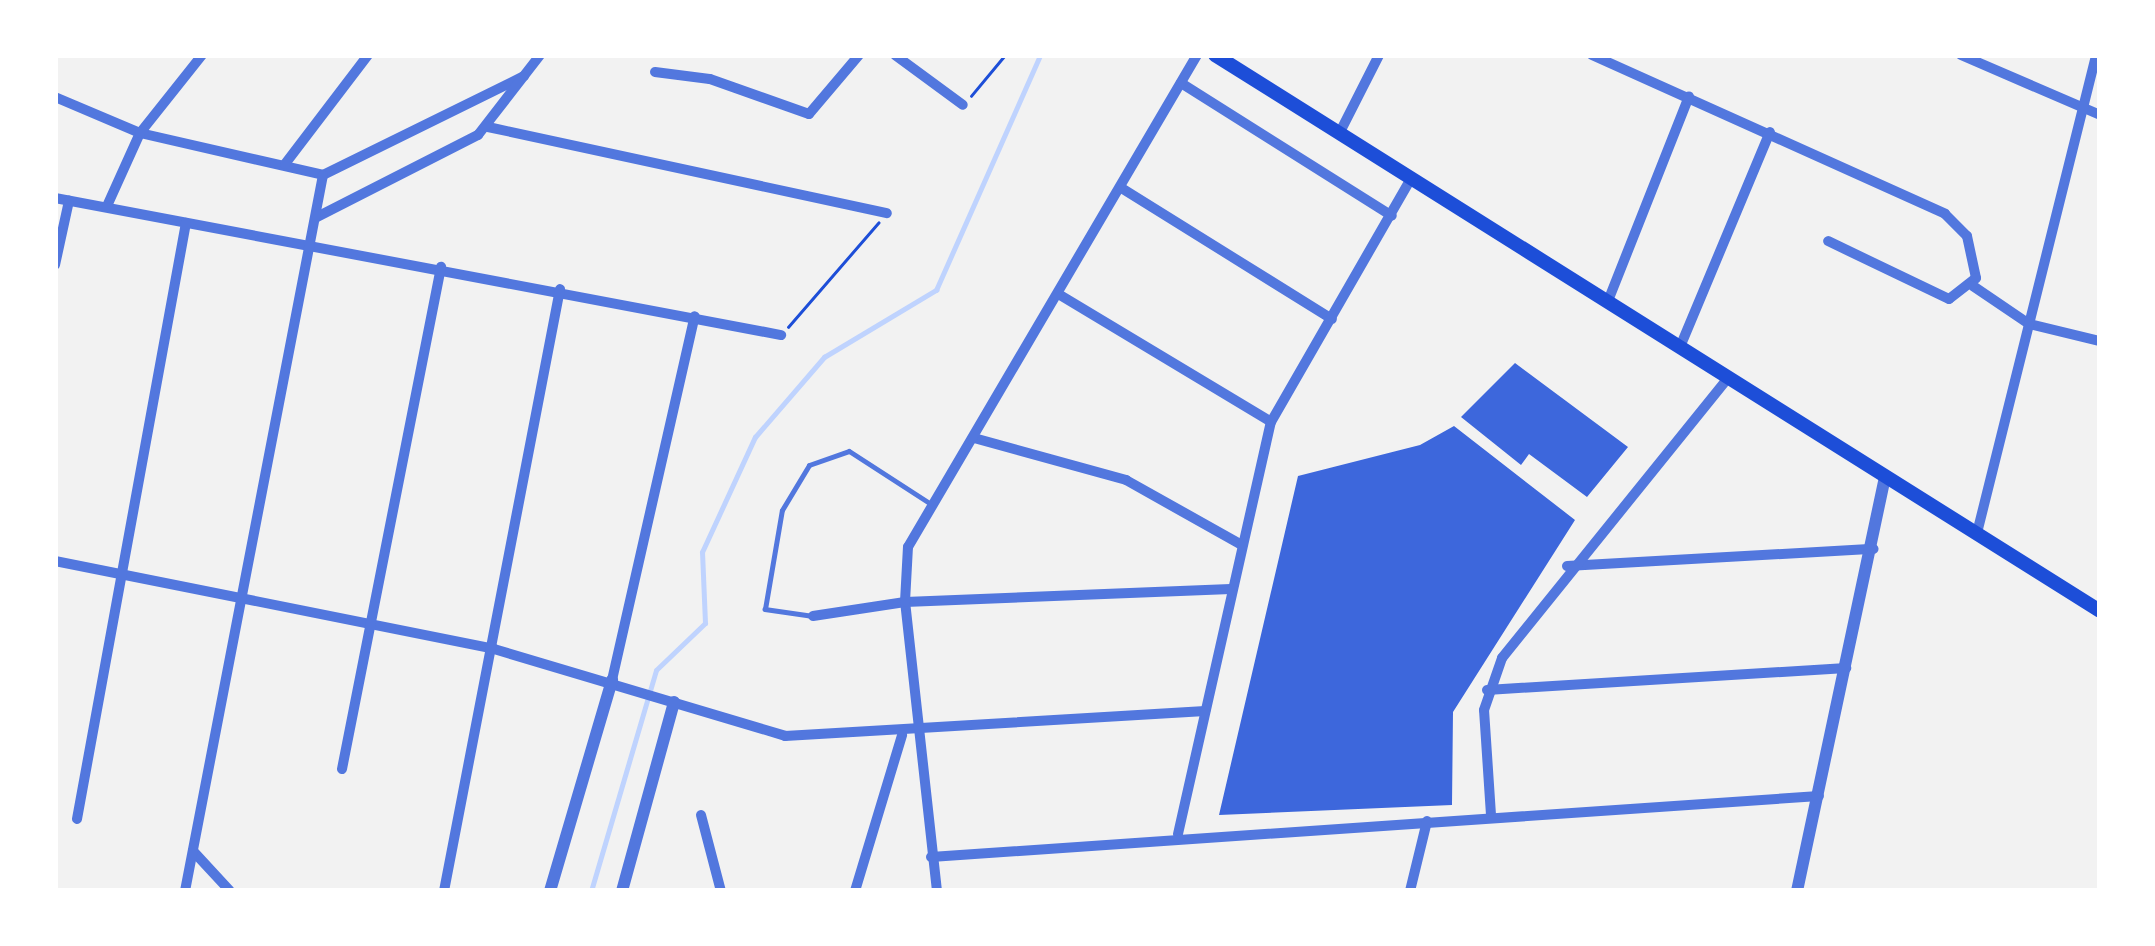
<!DOCTYPE html>
<style>
body{margin:0}
#map{position:relative;width:2155px;height:946px;overflow:hidden;background:#f2f2f2;font-family:"IBM Plex Serif",serif}
div>[style]{position:absolute}
[style*='--x']{left:calc(var(--x)*1px);top:calc(var(--y)*1px);width:calc(var(--w)*1px);rotate:calc(var(--a)*1deg)}
.stream>*{height:5px;margin:-2.5px;padding:0 2.5px;transform-origin:2.5px;border-radius:2.5px;background:#bfd3fe}
.building>*{inset:0;background:#3d67dc}
.path>*{height:2.5px;margin:-1.25px;padding:0 1.25px;transform-origin:1.25px;border-radius:1.25px;background:#1d4ed8}
.service>*{height:5px;margin:-2.5px;padding:0 2.5px;transform-origin:2.5px;border-radius:2.5px;background:#5277de}
.minor>*{height:10px;margin:-5px;padding:0 5px;transform-origin:5px;border-radius:5px;background:#5277de}
.tertiary>*{height:12px;margin:-6px;padding:0 6px;transform-origin:6px;border-radius:6px;background:#5277de}
.secondary>*{height:14px;margin:-7px;padding:0 7px;transform-origin:7px;border-radius:7px;background:#1d4ed8}
span{translate:-50% -50%;white-space:nowrap;text-align:center;line-height:1.15;-webkit-text-stroke:8px #fff;paint-order:stroke}
.frame{position:absolute;inset:0;border:58px solid #fff;pointer-events:none}
</style>
<div id="map">
<div class="stream">
<i style="--x:591;--y:891;--w:230;--a:-73.6"></i>
<i style="--x:656;--y:670;--w:68;--a:-43.8"></i>
<i style="--x:705;--y:623;--w:71;--a:-92.4"></i>
<i style="--x:702;--y:552;--w:127;--a:-65.3"></i>
<i style="--x:755;--y:437;--w:106;--a:-49.2"></i>
<i style="--x:824;--y:357;--w:131;--a:-30.9"></i>
<i style="--x:936;--y:290;--w:257;--a:-66.1"></i>
</div>
<div class="building">
<i style="clip-path:polygon(1515px 363px,1628px 447px,1587px 497px,1529px 454px,1521px 465px,1461px 417px)"></i>
<i style="clip-path:polygon(1454px 426px,1575px 520px,1453px 712px,1452px 805px,1219px 815px,1298px 476px,1420px 445px)"></i>
</div>
<div class="path">
<i style="--x:971;--y:96;--w:53;--a:-50.3"></i>
<i style="--x:788;--y:327;--w:138;--a:-49.1"></i>
</div>
<div class="service">
<i style="--x:813;--y:616;--w:49;--a:-171.7"></i>
<i style="--x:765;--y:609;--w:100;--a:-80.3"></i>
<i style="--x:782;--y:510;--w:52;--a:-59"></i>
<i style="--x:809;--y:465;--w:42;--a:-19.3"></i>
<i style="--x:849;--y:451;--w:98;--a:32.9"></i>
</div>
<div class="minor">
<i style="--x:895;--y:55;--w:84;--a:36.3"></i>
<i style="--x:1592;--y:55;--w:387;--a:24.2"></i>
<i style="--x:1945;--y:214;--w:31;--a:45"></i>
<i style="--x:1967;--y:236;--w:43;--a:77.9"></i>
<i style="--x:1976;--y:278;--w:34;--a:142"></i>
<i style="--x:1949;--y:299;--w:134;--a:-154.4"></i>
<i style="--x:1961;--y:55;--w:151;--a:23.3"></i>
<i style="--x:655;--y:72;--w:55;--a:7.3"></i>
<i style="--x:710;--y:79;--w:105;--a:19.5"></i>
<i style="--x:809;--y:114;--w:77;--a:-49.7"></i>
<i style="--x:1181;--y:83;--w:249;--a:32.2"></i>
<i style="--x:55;--y:97;--w:92;--a:23"></i>
<i style="--x:140;--y:133;--w:188;--a:12.9"></i>
<i style="--x:488;--y:127;--w:408;--a:12.2"></i>
<i style="--x:1339;--y:134;--w:89;--a:-63.1"></i>
<i style="--x:285;--y:164;--w:137;--a:-52.7"></i>
<i style="--x:323;--y:175;--w:224;--a:-26.2"></i>
<i style="--x:1123;--y:189;--w:246;--a:31.9"></i>
<i style="--x:55;--y:198;--w:739;--a:10.69"></i>
<i style="--x:107;--y:206;--w:80;--a:-65.7"></i>
<i style="--x:140;--y:133;--w:100;--a:-51.5"></i>
<i style="--x:317;--y:217;--w:181;--a:-27"></i>
<i style="--x:478;--y:135;--w:101;--a:-52.2"></i>
<i style="--x:55;--y:265;--w:66;--a:-77.7"></i>
<i style="--x:1973;--y:286;--w:68;--a:34.2"></i>
<i style="--x:2029;--y:324;--w:73;--a:13.5"></i>
<i style="--x:1060;--y:295;--w:246;--a:31"></i>
<i style="--x:1608;--y:301;--w:220;--a:-68.4"></i>
<i style="--x:1680;--y:347;--w:233;--a:-67.3"></i>
<i style="--x:974;--y:438;--w:158;--a:15.4"></i>
<i style="--x:1126;--y:480;--w:131;--a:29.3"></i>
<i style="--x:1977;--y:533;--w:493;--a:-76"></i>
<i style="--x:55;--y:561;--w:448;--a:11.3"></i>
<i style="--x:494;--y:649;--w:304;--a:16.6"></i>
<i style="--x:785;--y:736;--w:421;--a:-3.4"></i>
<i style="--x:1567;--y:566;--w:307;--a:-3.2"></i>
<i style="--x:813;--y:616;--w:93;--a:-8.7"></i>
<i style="--x:905;--y:602;--w:326;--a:-2.3"></i>
<i style="--x:612;--y:680;--w:373;--a:-77.2"></i>
<i style="--x:1487;--y:690;--w:360;--a:-3.5"></i>
<i style="--x:342;--y:769;--w:512;--a:-78.84"></i>
<i style="--x:701;--y:815;--w:79;--a:75.3"></i>
<i style="--x:1491;--y:815;--w:105;--a:-93.8"></i>
<i style="--x:1484;--y:710;--w:55;--a:-70.9"></i>
<i style="--x:1502;--y:658;--w:361;--a:-51.1"></i>
<i style="--x:77;--y:819;--w:606;--a:-79.64"></i>
<i style="--x:1178;--y:834;--w:422;--a:-77.3"></i>
<i style="--x:1271;--y:422;--w:280;--a:-60.1"></i>
<i style="--x:193;--y:851;--w:54;--a:47.2"></i>
<i style="--x:931;--y:857;--w:890;--a:-3.93"></i>
<i style="--x:185;--y:891;--w:729;--a:-79.09"></i>
<i style="--x:444;--y:891;--w:613;--a:-79.09"></i>
<i style="--x:855;--y:891;--w:163;--a:-73.2"></i>
<i style="--x:937;--y:891;--w:291;--a:-96.3"></i>
<i style="--x:905;--y:602;--w:55;--a:-86.9"></i>
<i style="--x:908;--y:547;--w:571;--a:-59.57"></i>
<i style="--x:1410;--y:891;--w:72;--a:-76.3"></i>
</div>
<div class="tertiary">
<i style="--x:550;--y:891;--w:220;--a:-73.6"></i>
<i style="--x:622;--y:891;--w:196;--a:-74.6"></i>
<i style="--x:1797;--y:891;--w:424;--a:-78"></i>
</div>
<div class="secondary">
<i style="--x:1215;--y:55;--w:1045;--a:32.14"></i>
</div>
<div class="frame"></div>
</div>
